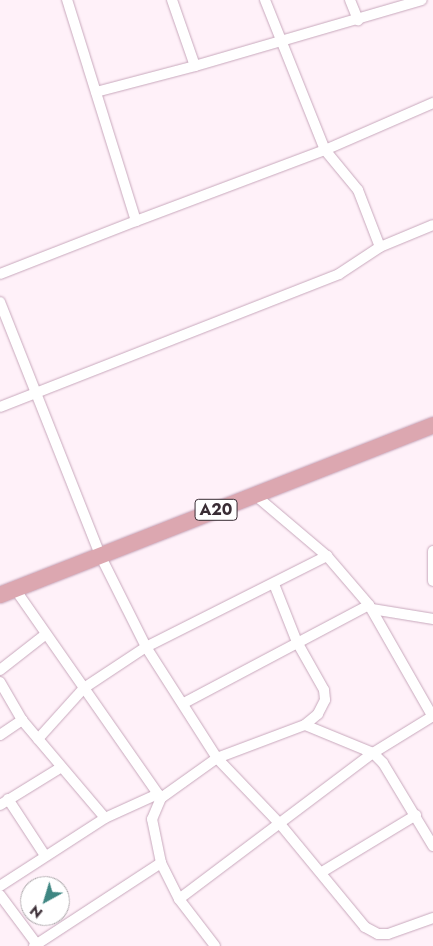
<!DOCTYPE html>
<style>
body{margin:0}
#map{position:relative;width:433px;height:946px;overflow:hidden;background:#fff1f9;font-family:Jost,sans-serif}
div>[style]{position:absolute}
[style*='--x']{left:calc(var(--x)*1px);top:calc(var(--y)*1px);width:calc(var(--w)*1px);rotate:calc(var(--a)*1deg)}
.roads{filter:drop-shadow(0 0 1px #c8a8bc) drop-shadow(0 0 1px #c8a8bc)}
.street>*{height:10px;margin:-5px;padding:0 5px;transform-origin:5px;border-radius:5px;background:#fff}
.primary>*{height:16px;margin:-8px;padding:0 8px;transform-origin:8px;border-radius:8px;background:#dca7b0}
span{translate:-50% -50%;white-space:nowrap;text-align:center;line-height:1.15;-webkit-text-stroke:5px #fff;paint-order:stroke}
.shield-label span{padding:1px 4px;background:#fff;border:1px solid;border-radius:4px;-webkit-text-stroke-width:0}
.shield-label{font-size:16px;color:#392c34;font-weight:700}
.north{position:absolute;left:20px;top:876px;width:50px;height:50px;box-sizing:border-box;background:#fff;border:1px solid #b0abae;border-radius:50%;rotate:219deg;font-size:14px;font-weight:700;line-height:20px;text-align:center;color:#392c34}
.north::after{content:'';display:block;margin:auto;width:18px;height:22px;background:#3e8682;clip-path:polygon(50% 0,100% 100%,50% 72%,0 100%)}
</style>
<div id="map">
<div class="roads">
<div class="street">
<i style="--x:265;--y:0;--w:162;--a:68.2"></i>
<i style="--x:325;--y:150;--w:52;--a:50.5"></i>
<i style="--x:358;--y:190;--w:61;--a:68.9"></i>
<i style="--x:350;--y:0;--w:22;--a:68"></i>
<i style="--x:195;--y:66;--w:236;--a:-16.2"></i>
<i style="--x:96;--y:92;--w:102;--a:-14.7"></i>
<i style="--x:195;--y:66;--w:70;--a:-109.2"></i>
<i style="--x:136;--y:221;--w:202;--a:-20.6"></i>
<i style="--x:325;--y:150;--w:118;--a:-23.5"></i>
<i style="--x:0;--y:274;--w:146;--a:-21.3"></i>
<i style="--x:136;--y:221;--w:232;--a:-107.3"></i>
<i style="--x:0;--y:302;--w:272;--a:68.4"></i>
<i style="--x:100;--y:555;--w:103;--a:63.4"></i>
<i style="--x:146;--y:647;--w:132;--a:57.4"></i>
<i style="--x:217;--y:758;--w:69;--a:144.5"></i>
<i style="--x:161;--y:798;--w:23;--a:113"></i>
<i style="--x:152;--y:819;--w:45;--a:78.4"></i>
<i style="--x:161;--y:863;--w:40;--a:63.4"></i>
<i style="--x:179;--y:899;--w:59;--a:52.5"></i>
<i style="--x:0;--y:407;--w:364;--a:-21.4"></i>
<i style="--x:339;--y:274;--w:49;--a:-33.4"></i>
<i style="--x:380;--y:247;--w:57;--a:-22.5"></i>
<i style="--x:255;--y:495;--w:94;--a:40.3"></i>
<i style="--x:327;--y:556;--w:65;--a:49.4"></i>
<i style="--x:369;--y:605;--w:129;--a:60.3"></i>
<i style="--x:433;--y:551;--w:30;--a:90"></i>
<i style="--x:274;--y:584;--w:62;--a:68.4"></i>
<i style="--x:297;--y:642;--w:55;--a:60.6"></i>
<i style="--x:324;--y:690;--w:10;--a:84"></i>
<i style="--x:325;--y:700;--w:16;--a:117"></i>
<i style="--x:318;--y:714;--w:17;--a:140"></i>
<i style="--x:15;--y:589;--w:255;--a:55.1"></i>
<i style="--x:372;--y:609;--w:62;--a:9.3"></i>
<i style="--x:0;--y:670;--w:58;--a:-38"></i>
<i style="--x:0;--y:682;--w:44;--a:59.9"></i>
<i style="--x:22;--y:720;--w:128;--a:49.7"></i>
<i style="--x:184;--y:703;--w:209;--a:-27.9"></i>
<i style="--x:0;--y:735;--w:27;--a:-34"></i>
<i style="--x:38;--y:739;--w:69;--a:-48"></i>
<i style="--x:84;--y:688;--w:74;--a:-33.5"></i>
<i style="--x:146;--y:647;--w:203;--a:-26.7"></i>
<i style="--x:8;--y:799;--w:66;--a:56.8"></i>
<i style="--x:0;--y:805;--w:70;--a:-31.7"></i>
<i style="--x:322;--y:872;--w:110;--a:-31.2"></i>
<i style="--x:0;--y:886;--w:125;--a:-32.9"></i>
<i style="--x:105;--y:818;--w:58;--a:-24.4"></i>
<i style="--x:0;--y:895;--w:64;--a:53.3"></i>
<i style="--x:179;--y:899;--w:243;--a:-37"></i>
<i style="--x:373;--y:753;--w:70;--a:-31.7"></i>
<i style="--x:433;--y:918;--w:48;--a:160.4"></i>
<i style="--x:388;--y:934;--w:10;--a:180"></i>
<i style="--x:378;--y:934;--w:15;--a:-152"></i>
<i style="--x:365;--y:927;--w:134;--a:-129.5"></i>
<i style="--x:280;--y:824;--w:91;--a:-133.7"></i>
<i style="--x:217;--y:758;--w:94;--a:-20.6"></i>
<i style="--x:305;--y:725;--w:74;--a:22.4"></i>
<i style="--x:373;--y:753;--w:14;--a:45"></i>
<i style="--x:383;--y:763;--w:97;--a:58.9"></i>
<i style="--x:34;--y:946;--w:152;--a:-33.2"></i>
</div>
<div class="primary">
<i style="--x:0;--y:595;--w:465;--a:-21.4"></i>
</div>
</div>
<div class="shield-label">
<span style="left:216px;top:510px">A20</span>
</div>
<div class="north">N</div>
</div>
